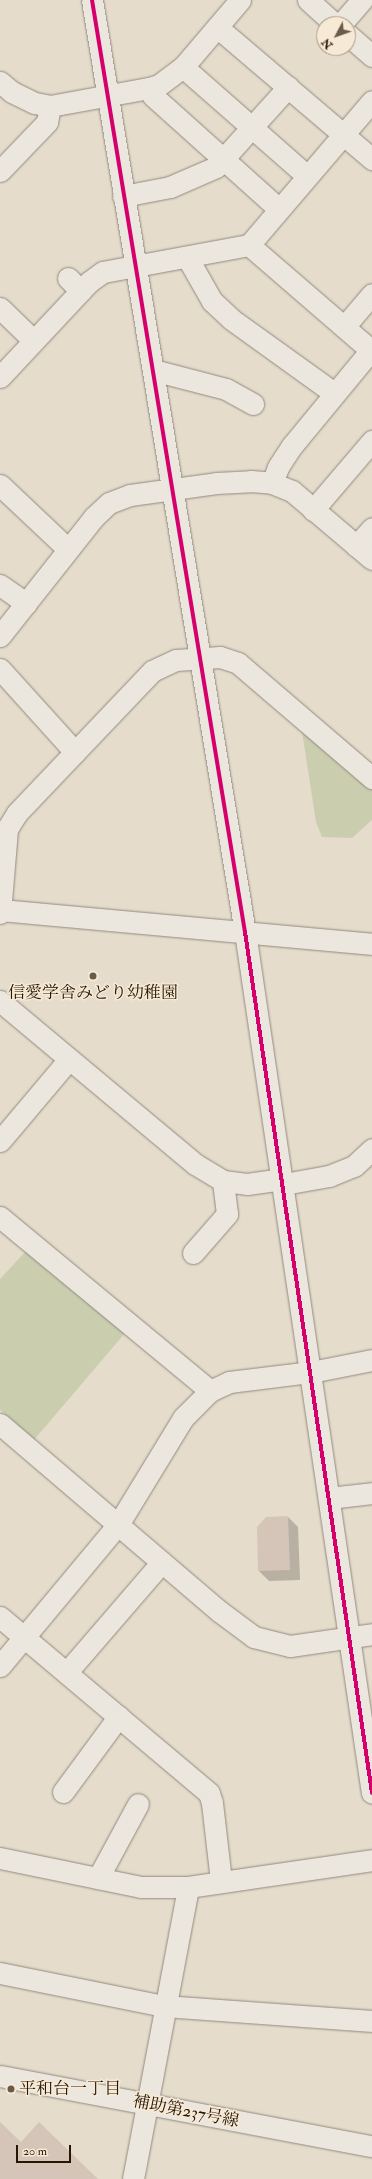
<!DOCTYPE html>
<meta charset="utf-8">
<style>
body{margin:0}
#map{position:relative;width:372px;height:2179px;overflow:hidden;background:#e6dccc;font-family:"IM FELL Double Pica","Noto Serif JP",serif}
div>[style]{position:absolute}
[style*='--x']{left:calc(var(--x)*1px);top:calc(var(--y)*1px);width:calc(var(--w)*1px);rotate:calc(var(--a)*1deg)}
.green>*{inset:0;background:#caceaf}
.shadow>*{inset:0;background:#0003}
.building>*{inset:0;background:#d4c5b8}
.roads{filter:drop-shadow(0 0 1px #918a7e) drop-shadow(0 0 1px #918a7e)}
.minor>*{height:21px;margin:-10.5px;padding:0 10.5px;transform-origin:10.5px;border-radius:10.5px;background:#ebe6de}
.cycleway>*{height:4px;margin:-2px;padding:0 2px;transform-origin:2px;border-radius:2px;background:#d6006c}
.dots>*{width:11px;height:11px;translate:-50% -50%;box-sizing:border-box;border:2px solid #f6ead7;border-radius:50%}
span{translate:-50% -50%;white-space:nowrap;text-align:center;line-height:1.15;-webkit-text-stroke:3px #f6ead7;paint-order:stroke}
.poi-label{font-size:17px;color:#281600}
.left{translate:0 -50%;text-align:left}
.street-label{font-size:17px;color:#281600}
.north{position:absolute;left:316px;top:16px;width:40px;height:40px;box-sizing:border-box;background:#f6ead7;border:1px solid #a49581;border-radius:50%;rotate:229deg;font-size:11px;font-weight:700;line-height:16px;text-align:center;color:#281600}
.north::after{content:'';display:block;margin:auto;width:14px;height:18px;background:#6a5b47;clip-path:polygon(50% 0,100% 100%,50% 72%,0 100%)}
.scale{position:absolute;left:16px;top:2145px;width:55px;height:18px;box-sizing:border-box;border:2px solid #281600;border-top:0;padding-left:5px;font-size:12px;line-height:14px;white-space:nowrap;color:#281600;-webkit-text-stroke:3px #f6ead7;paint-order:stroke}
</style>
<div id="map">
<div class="green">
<i style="clip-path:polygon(301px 725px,372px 785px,372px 820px,352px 838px,322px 837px,316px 822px)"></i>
<i style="clip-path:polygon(26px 1251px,125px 1333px,34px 1440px,0 1410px,0 1279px)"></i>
</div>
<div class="shadow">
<i style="clip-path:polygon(288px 1517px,298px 1527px,300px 1580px,269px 1581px,259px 1571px)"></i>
</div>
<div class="building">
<i style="clip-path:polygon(288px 1516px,290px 1570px,258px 1571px,257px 1527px,266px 1517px)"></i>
<i style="clip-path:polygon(0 2122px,21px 2142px,39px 2122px,98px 2179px,0 2179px)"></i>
</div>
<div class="roads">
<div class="minor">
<i style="--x:92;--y:0;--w:944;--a:80.68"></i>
<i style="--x:245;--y:932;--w:870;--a:81.61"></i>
<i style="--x:308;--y:0;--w:36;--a:42"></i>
<i style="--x:341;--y:24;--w:32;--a:-49"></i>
<i style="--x:217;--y:27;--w:204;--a:40.4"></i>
<i style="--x:348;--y:35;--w:32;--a:41"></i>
<i style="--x:183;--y:67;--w:165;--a:41.3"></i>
<i style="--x:0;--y:82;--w:16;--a:40"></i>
<i style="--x:12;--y:92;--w:25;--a:26"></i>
<i style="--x:35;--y:103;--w:15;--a:11"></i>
<i style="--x:50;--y:106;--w:101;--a:-10.3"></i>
<i style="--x:149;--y:88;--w:10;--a:-17"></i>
<i style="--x:159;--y:85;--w:30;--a:-37"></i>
<i style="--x:183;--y:67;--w:88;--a:-49.6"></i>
<i style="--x:149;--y:88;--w:9;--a:63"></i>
<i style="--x:153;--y:96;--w:169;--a:41.9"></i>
<i style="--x:0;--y:171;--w:68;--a:-46.2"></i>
<i style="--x:47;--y:122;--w:16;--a:-79"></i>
<i style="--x:123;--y:196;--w:48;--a:-10.8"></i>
<i style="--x:170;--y:187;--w:50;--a:-23.5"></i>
<i style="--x:216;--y:167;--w:108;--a:-48"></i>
<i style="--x:249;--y:245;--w:189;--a:-49.5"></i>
<i style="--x:187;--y:257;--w:51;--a:60.4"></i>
<i style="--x:212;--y:301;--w:26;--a:43"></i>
<i style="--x:231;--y:319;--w:127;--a:35.7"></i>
<i style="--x:68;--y:278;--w:18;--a:45"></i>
<i style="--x:0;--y:308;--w:47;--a:44.1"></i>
<i style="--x:344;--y:327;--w:43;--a:-49.7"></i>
<i style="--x:153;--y:370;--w:75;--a:14.6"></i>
<i style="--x:226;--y:389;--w:31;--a:29"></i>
<i style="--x:0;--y:377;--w:130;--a:-46.9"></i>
<i style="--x:89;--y:282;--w:17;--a:-36"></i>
<i style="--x:103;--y:272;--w:148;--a:-10.5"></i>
<i style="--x:249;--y:245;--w:162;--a:40.8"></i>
<i style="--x:272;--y:483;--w:17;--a:-69"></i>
<i style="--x:278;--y:467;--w:24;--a:-57"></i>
<i style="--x:291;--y:447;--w:126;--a:-50.5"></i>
<i style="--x:0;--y:485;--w:93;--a:43.3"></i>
<i style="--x:313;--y:510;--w:91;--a:-49.5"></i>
<i style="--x:356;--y:546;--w:24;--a:-48"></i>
<i style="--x:0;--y:585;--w:32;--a:35"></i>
<i style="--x:0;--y:636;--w:152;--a:-51.7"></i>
<i style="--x:94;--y:517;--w:21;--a:-43"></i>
<i style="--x:109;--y:503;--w:22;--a:-21"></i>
<i style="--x:130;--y:495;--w:87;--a:-7.9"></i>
<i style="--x:216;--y:483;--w:35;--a:-3"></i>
<i style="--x:251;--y:481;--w:21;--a:5"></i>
<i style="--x:272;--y:483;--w:22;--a:22"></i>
<i style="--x:292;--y:491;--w:105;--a:40.4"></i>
<i style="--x:0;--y:669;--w:112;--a:47.9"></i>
<i style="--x:0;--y:910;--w:374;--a:5.2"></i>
<i style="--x:0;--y:913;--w:84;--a:-85.2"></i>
<i style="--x:7;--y:829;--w:19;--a:-58"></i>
<i style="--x:17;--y:813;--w:196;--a:-46.4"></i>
<i style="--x:152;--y:671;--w:26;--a:-25"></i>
<i style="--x:176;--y:660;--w:44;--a:-3.9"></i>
<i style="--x:220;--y:657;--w:19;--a:18"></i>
<i style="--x:238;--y:663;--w:177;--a:40.6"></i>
<i style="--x:0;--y:1001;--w:254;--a:39.9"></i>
<i style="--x:195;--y:1164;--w:33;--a:31"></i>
<i style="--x:223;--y:1181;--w:24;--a:7"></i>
<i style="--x:247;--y:1184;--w:36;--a:-8"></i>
<i style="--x:0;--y:1141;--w:107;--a:-49.9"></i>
<i style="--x:284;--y:1184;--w:46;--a:-10.1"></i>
<i style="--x:329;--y:1176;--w:27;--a:-22"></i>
<i style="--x:354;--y:1166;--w:25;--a:-43"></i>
<i style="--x:0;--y:1217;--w:273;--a:39.6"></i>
<i style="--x:193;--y:1253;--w:52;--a:-48.9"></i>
<i style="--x:227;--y:1214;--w:33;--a:-97"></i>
<i style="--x:0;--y:1424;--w:288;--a:40.5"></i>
<i style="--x:219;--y:1611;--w:44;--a:36.6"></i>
<i style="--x:254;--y:1637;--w:37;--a:14"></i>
<i style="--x:290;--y:1646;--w:83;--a:-8.3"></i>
<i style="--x:329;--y:1498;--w:43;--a:-6.6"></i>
<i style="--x:0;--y:1617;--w:273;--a:40.1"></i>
<i style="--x:209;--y:1793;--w:10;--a:73"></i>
<i style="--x:212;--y:1803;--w:79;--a:83.4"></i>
<i style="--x:0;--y:1666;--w:186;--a:-50.2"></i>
<i style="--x:119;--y:1523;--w:123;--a:-58.6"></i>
<i style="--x:183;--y:1418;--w:38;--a:-45"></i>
<i style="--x:210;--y:1391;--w:21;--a:-25"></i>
<i style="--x:229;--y:1382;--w:83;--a:-7"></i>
<i style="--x:311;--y:1372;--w:62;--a:-11.1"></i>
<i style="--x:67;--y:1672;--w:145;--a:-49.2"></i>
<i style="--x:63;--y:1792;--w:94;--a:-53.6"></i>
<i style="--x:0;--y:1858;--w:144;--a:11.6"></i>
<i style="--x:141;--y:1887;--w:47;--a:0"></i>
<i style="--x:188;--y:1887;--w:186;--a:-8.3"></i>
<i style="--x:98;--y:1878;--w:84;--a:-61.6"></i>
<i style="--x:0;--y:1973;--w:167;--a:11.4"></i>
<i style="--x:164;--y:2006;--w:209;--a:4.1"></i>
<i style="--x:0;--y:2076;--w:379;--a:10.7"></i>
<i style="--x:133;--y:2179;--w:297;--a:-79.3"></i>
</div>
</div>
<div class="cycleway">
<i style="--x:92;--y:0;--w:944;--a:80.68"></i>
<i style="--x:245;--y:932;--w:870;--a:81.61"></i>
</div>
<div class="dots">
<i style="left:93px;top:976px;background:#6a5b47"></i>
<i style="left:11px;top:2089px;background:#6a5b47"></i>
</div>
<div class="poi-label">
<span style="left:93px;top:993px">信愛学舎みどり幼稚園</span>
<span class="left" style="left:19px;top:2089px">平和台一丁目</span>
</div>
<div class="street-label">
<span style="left:186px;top:2111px;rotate:11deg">補助第237号線</span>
</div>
<div class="north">N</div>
<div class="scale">20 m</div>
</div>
